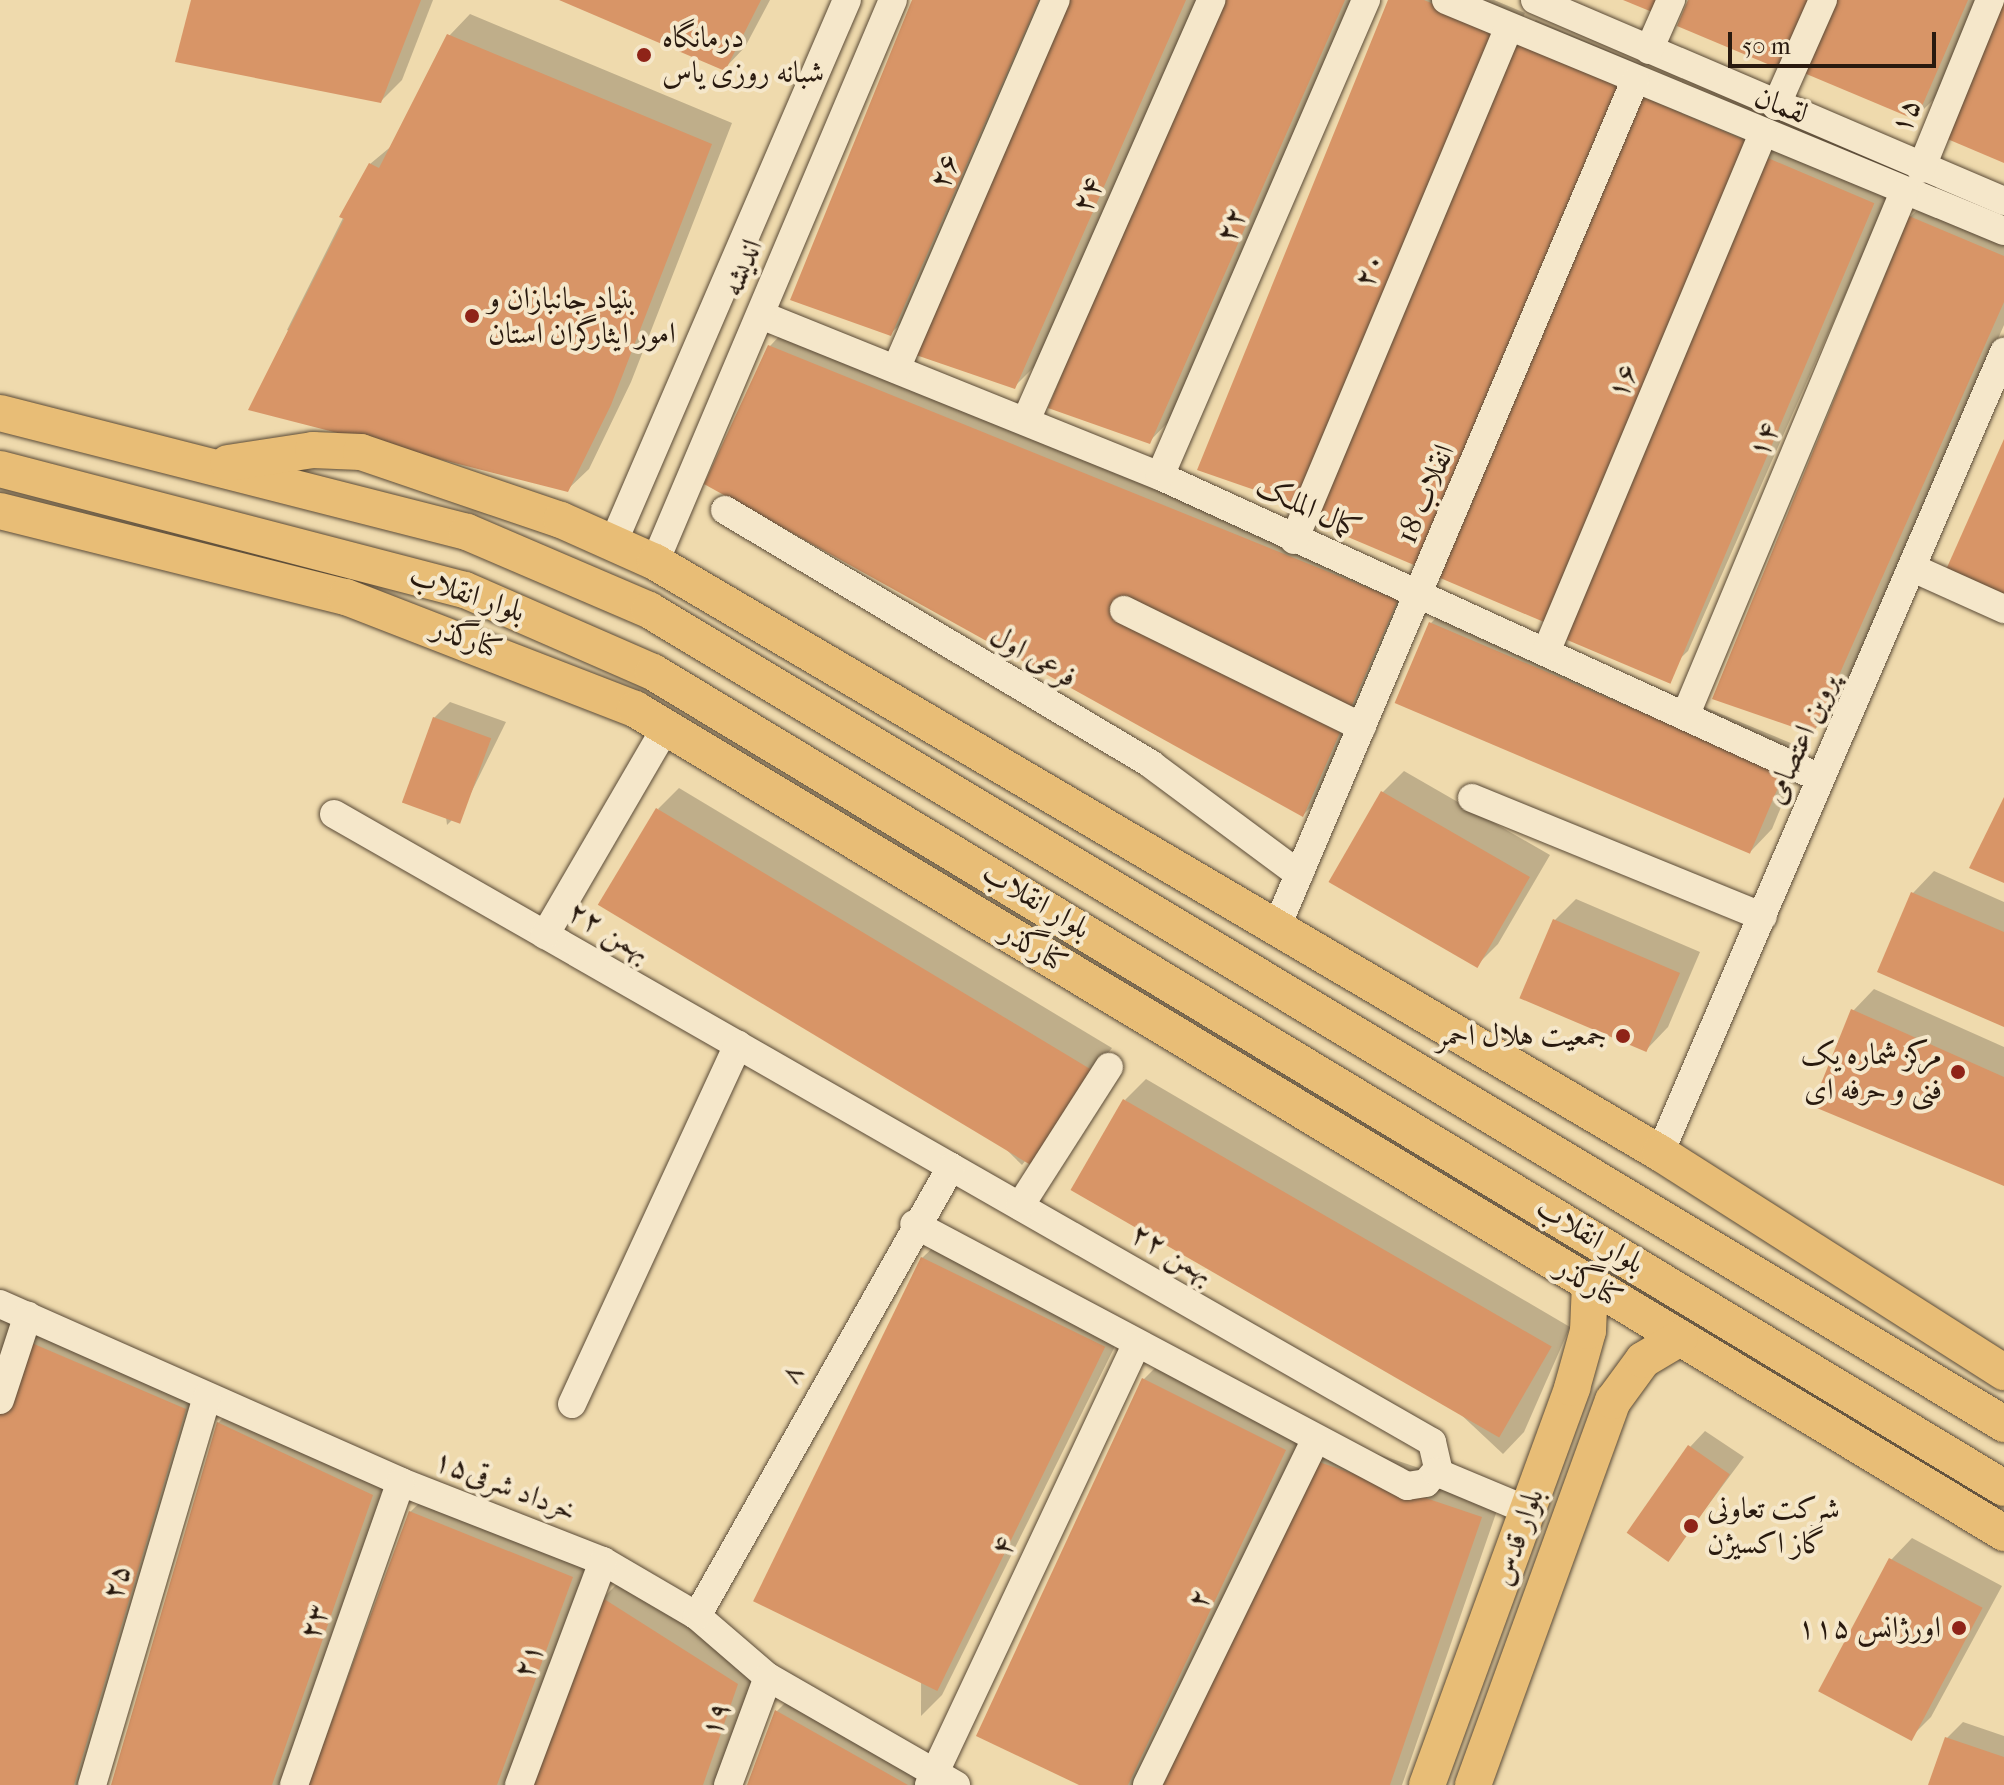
<!DOCTYPE html>
<meta charset="utf-8">
<style>
body{margin:0}
#map{position:relative;width:2004px;height:1785px;overflow:hidden;background:#efdaad;font-family:"IM FELL French Canon",Amiri,serif}
div>[style]{position:absolute}
[style*='--x']{left:calc(var(--x)*1px);top:calc(var(--y)*1px);width:calc(var(--w)*1px);rotate:calc(var(--a)*1deg)}
.shadow>*{inset:0;background:#0003}
.building>*{inset:0;background:#d89567;transform-origin:0 0}
.roads{filter:drop-shadow(0 0 2px #5a4a36) drop-shadow(0 0 2px #5a4a36)}
.minor>*{height:28px;margin:-14px;padding:0 14px;transform-origin:14px;border-radius:14px;background:#f5e7ca}
.major>*{height:36px;margin:-18px;padding:0 18px;transform-origin:18px;border-radius:18px;background:#e8bd76}
.dots>*{width:22px;height:22px;translate:-50% -50%;box-sizing:border-box;border:4px solid #f5e7ca;border-radius:50%}
span{translate:-50% -50%;white-space:nowrap;text-align:center;line-height:1.15;-webkit-text-stroke:8px #f5e7ca;paint-order:stroke}
.poi-label{font-size:30px;color:#291a0f}
.left{translate:0 -50%;text-align:left}
.right{translate:-100% -50%;text-align:right}
.street-label{font-size:30px;color:#291a0f}
.scale{position:absolute;left:1728px;top:32px;width:208px;height:36px;box-sizing:border-box;border:4px solid #291a0f;border-top:0;padding-left:10px;font-size:24px;line-height:28px;white-space:nowrap;color:#291a0f;-webkit-text-stroke:6px #f5e7ca;paint-order:stroke}
</style>
<div id="map">
<div class="shadow">
<i style="clip-path:polygon(193px 0,433px 0,402px 80px,381px 101px)"></i>
<i style="clip-path:polygon(564px 0,770px 0,745px 47px,724px 69px)"></i>
<i style="clip-path:polygon(914px 0,1050px 0,912px 313px,890px 334px)"></i>
<i style="clip-path:polygon(1060px 0,1197px 0,1035px 366px,1014px 387px)"></i>
<i style="clip-path:polygon(1217px 0,1355px 0,1170px 420px,1149px 442px)"></i>
<i style="clip-path:polygon(1390px 0,1494px 0,1525px 13px,1512px 43px,1536px 20px,1645px 66px,1438px 534px,1417px 556px)"></i>
<i style="clip-path:polygon(1838px 0,1978px 0,1937px 96px,1916px 117px)"></i>
<i style="clip-path:polygon(470px 14px,732px 123px,631px 382px,589px 469px,567px 490px,287px 330px,370px 164px,394px 144px,449px 36px)"></i>
<i style="clip-path:polygon(1666px 77px,1775px 123px,1568px 592px,1645px 99px)"></i>
<i style="clip-path:polygon(1786px 136px,1895px 182px,1688px 651px,1666px 672px,1764px 157px)"></i>
<i style="clip-path:polygon(1932px 196px,2004px 227px,2004px 325px,1834px 711px,1812px 732px,1910px 217px)"></i>
<i style="clip-path:polygon(791px 324px,1417px 578px,1324px 794px,1303px 815px,770px 346px)"></i>
<i style="clip-path:polygon(1452px 602px,1805px 749px,1772px 829px,1751px 851px,1431px 623px)"></i>
<i style="clip-path:polygon(450px 702px,506px 722px,463px 809px,447px 825px,434px 718px)"></i>
<i style="clip-path:polygon(1404px 771px,1550px 855px,1498px 944px,1477px 965px,1331px 881px,1383px 792px)"></i>
<i style="clip-path:polygon(679px 788px,1112px 1048px,1022px 1165px,658px 809px)"></i>
<i style="clip-path:polygon(1934px 871px,2004px 902px,2004px 1025px,1880px 971px,1913px 893px)"></i>
<i style="clip-path:polygon(1576px 899px,1700px 952px,1668px 1027px,1647px 1049px,1555px 920px)"></i>
<i style="clip-path:polygon(1874px 989px,2004px 1047px,2004px 1183px,1853px 1011px)"></i>
<i style="clip-path:polygon(1146px 1079px,1570px 1327px,1524px 1432px,1503px 1454px,1125px 1100px)"></i>
<i style="clip-path:polygon(944px 1237px,1125px 1326px,942px 1695px,921px 1716px,922px 1258px)"></i>
<i style="clip-path:polygon(0 1303px,17px 1309px,0 1362px)"></i>
<i style="clip-path:polygon(43px 1318px,206px 1387px,87px 1785px,0 1785px,0 1416px)"></i>
<i style="clip-path:polygon(1165px 1358px,1306px 1428px,1135px 1785px,1083px 1785px,1144px 1379px)"></i>
<i style="clip-path:polygon(239px 1402px,393px 1473px,285px 1785px,113px 1785px,218px 1423px)"></i>
<i style="clip-path:polygon(1705px 1431px,1744px 1457px,1668px 1559px,1690px 1447px)"></i>
<i style="clip-path:polygon(1339px 1441px,1502px 1496px,1402px 1785px,1165px 1785px,1318px 1462px)"></i>
<i style="clip-path:polygon(432px 1491px,593px 1556px,509px 1785px,311px 1785px,410px 1512px)"></i>
<i style="clip-path:polygon(1912px 1538px,2002px 1586px,1931px 1717px,1910px 1738px,1891px 1560px)"></i>
<i style="clip-path:polygon(623px 1578px,758px 1663px,715px 1785px,528px 1785px,602px 1599px)"></i>
<i style="clip-path:polygon(798px 1690px,932px 1766px,925px 1785px,749px 1785px,777px 1711px)"></i>
<i style="clip-path:polygon(1963px 1722px,2004px 1736px,2004px 1785px,1930px 1785px,1947px 1738px)"></i>
</div>
<div class="building">
<i style="clip-path:polygon(191px 0,421px 0,381px 103px,175px 62px)"></i>
<i style="clip-path:polygon(559px 0,761px 0,725px 71px)"></i>
<i style="clip-path:polygon(912px 0,1039px 0,891px 336px,790px 300px)"></i>
<i style="clip-path:polygon(1058px 0,1186px 0,1015px 389px,913px 354px)"></i>
<i style="clip-path:polygon(1215px 0,1345px 0,1150px 444px,1048px 408px)"></i>
<i style="clip-path:polygon(1388px 0,1424px 0,1505px 34px,1298px 505px,1197px 470px)"></i>
<i style="clip-path:polygon(1623px 0,1663px 0,1657px 14px)"></i>
<i style="clip-path:polygon(1688px 0,1820px 0,1789px 73px,1677px 26px)"></i>
<i style="clip-path:polygon(1836px 0,1968px 0,1916px 120px,1804px 73px)"></i>
<i style="clip-path:polygon(1995px 0,2004px 0,2004px 163px,1938px 135px)"></i>
<i style="clip-path:polygon(447px 34px,712px 144px,611px 405px,568px 492px,248px 410px,344px 219px,339px 217px,369px 163px,379px 168px)"></i>
<i style="left:1513px;top:40px;width:121px;height:522px;rotate:23deg"></i>
<i style="left:1643px;top:97px;width:121px;height:522px;rotate:23deg"></i>
<i style="left:1763px;top:156px;width:121px;height:522px;rotate:23deg"></i>
<i style="clip-path:polygon(1909px 216px,2004px 256px,2004px 302px,1813px 734px,1712px 699px)"></i>
<i style="clip-path:polygon(768px 345px,1398px 600px,1303px 817px,704px 484px)"></i>
<i style="clip-path:polygon(2004px 439px,2004px 598px,1945px 572px)"></i>
<i style="left:1429px;top:622px;width:386px;height:88px;rotate:23deg"></i>
<i style="left:433px;top:717px;width:62px;height:91px;rotate:20deg"></i>
<i style="left:1381px;top:791px;width:172px;height:105px;rotate:30deg"></i>
<i style="clip-path:polygon(2004px 797px,2004px 883px,1969px 868px)"></i>
<i style="left:656px;top:808px;width:509px;height:113px;rotate:31deg"></i>
<i style="clip-path:polygon(1911px 892px,2004px 932px,2004px 1027px,1877px 972px)"></i>
<i style="left:1553px;top:919px;width:138px;height:86px;rotate:23deg"></i>
<i style="clip-path:polygon(1851px 1009px,2004px 1077px,2004px 1186px,1812px 1106px)"></i>
<i style="left:1123px;top:1099px;width:495px;height:105px;rotate:30deg"></i>
<i style="left:921px;top:1257px;width:205px;height:383px;rotate:26deg"></i>
<i style="clip-path:polygon(20px 1338px,186px 1409px,74px 1785px,0 1785px,0 1409px)"></i>
<i style="clip-path:polygon(1142px 1378px,1286px 1450px,1128px 1785px,1079px 1785px,976px 1736px)"></i>
<i style="clip-path:polygon(217px 1422px,373px 1495px,272px 1785px,111px 1785px)"></i>
<i style="left:1688px;top:1445px;width:51px;height:107px;rotate:35deg"></i>
<i style="clip-path:polygon(1316px 1461px,1482px 1517px,1390px 1785px,1163px 1785px)"></i>
<i style="clip-path:polygon(409px 1511px,573px 1577px,497px 1785px,308px 1785px)"></i>
<i style="left:1889px;top:1558px;width:106px;height:151px;rotate:28deg"></i>
<i style="clip-path:polygon(601px 1597px,738px 1684px,703px 1785px,526px 1785px)"></i>
<i style="clip-path:polygon(775px 1710px,908px 1785px,747px 1785px)"></i>
<i style="clip-path:polygon(1945px 1737px,2004px 1757px,2004px 1785px,1928px 1785px)"></i>
</div>
<div class="roads">
<div class="minor">
<i style="--x:1446;--y:0;--w:604;--a:22.49"></i>
<i style="--x:1535;--y:0;--w:510;--a:23.2"></i>
<i style="--x:1649;--y:50;--w:55;--a:-66.3"></i>
<i style="--x:1776;--y:106;--w:116;--a:-66.1"></i>
<i style="--x:1921;--y:169;--w:183;--a:-67.8"></i>
<i style="--x:761;--y:315;--w:430;--a:22"></i>
<i style="--x:1160;--y:476;--w:726;--a:24.59"></i>
<i style="--x:896;--y:369;--w:402;--a:-66.6"></i>
<i style="--x:1027;--y:418;--w:457;--a:-66.2"></i>
<i style="--x:1160;--y:476;--w:519;--a:-66.6"></i>
<i style="--x:725;--y:510;--w:497;--a:30.8"></i>
<i style="--x:1152;--y:765;--w:183;--a:36.6"></i>
<i style="--x:1294;--y:540;--w:556;--a:-67.26"></i>
<i style="--x:613;--y:543;--w:591;--a:-66.69"></i>
<i style="--x:655;--y:562;--w:610;--a:-67.05"></i>
<i style="--x:1915;--y:569;--w:98;--a:24.2"></i>
<i style="--x:1124;--y:610;--w:265;--a:26.2"></i>
<i style="--x:1546;--y:652;--w:559;--a:-67.29"></i>
<i style="--x:1686;--y:714;--w:566;--a:-67.33"></i>
<i style="--x:1472;--y:798;--w:314;--a:22.2"></i>
<i style="--x:334;--y:814;--w:1265;--a:29.77"></i>
<i style="--x:1432;--y:1442;--w:28;--a:77"></i>
<i style="--x:1438;--y:1469;--w:18;--a:131"></i>
<i style="--x:1426;--y:1483;--w:19;--a:171"></i>
<i style="--x:1407;--y:1486;--w:558;--a:-152.01"></i>
<i style="--x:1275;--y:931;--w:923;--a:-67.05"></i>
<i style="--x:545;--y:935;--w:241;--a:-59.8"></i>
<i style="--x:1660;--y:1153;--w:872;--a:-66.76"></i>
<i style="--x:1020;--y:1206;--w:165;--a:-57.4"></i>
<i style="--x:0;--y:1304;--w:439;--a:23.9"></i>
<i style="--x:401;--y:1482;--w:217;--a:21.4"></i>
<i style="--x:603;--y:1561;--w:109;--a:30.3"></i>
<i style="--x:697;--y:1616;--w:94;--a:40.7"></i>
<i style="--x:768;--y:1677;--w:217;--a:29.9"></i>
<i style="--x:0;--y:1400;--w:89;--a:-71.8"></i>
<i style="--x:572;--y:1404;--w:396;--a:-65.2"></i>
<i style="--x:1436;--y:1472;--w:99;--a:22.7"></i>
<i style="--x:697;--y:1616;--w:516;--a:-60.5"></i>
<i style="--x:92;--y:1785;--w:404;--a:-73.5"></i>
<i style="--x:294;--y:1785;--w:321;--a:-70.6"></i>
<i style="--x:519;--y:1785;--w:239;--a:-69.4"></i>
<i style="--x:728;--y:1785;--w:115;--a:-69.7"></i>
<i style="--x:929;--y:1785;--w:484;--a:-64.8"></i>
<i style="--x:1147;--y:1785;--w:381;--a:-64"></i>
</div>
<div class="major">
<i style="--x:0;--y:413;--w:482;--a:14.3"></i>
<i style="--x:467;--y:532;--w:198;--a:23.2"></i>
<i style="--x:649;--y:610;--w:1581;--a:30.99"></i>
<i style="--x:228;--y:463;--w:86;--a:-8.7"></i>
<i style="--x:313;--y:450;--w:48;--a:2.4"></i>
<i style="--x:361;--y:452;--w:211;--a:18.8"></i>
<i style="--x:561;--y:520;--w:103;--a:24.1"></i>
<i style="--x:655;--y:562;--w:1166;--a:30.46"></i>
<i style="--x:1660;--y:1153;--w:408;--a:32.5"></i>
<i style="--x:0;--y:469;--w:480;--a:14.6"></i>
<i style="--x:465;--y:590;--w:205;--a:23.6"></i>
<i style="--x:653;--y:672;--w:1578;--a:31.13"></i>
<i style="--x:0;--y:511;--w:357;--a:14"></i>
<i style="--x:346;--y:597;--w:310;--a:21.2"></i>
<i style="--x:635;--y:709;--w:1598;--a:31.04"></i>
<i style="--x:1427;--y:1785;--w:423;--a:-69.9"></i>
<i style="--x:1572;--y:1388;--w:59;--a:-74.3"></i>
<i style="--x:1588;--y:1331;--w:47;--a:-87.6"></i>
<i style="--x:1473;--y:1785;--w:409;--a:-70"></i>
<i style="--x:1613;--y:1401;--w:51;--a:-53.8"></i>
<i style="--x:1643;--y:1360;--w:43;--a:-30.7"></i>
</div>
</div>
<div class="dots">
<i style="left:644px;top:55px;background:#8f2418"></i>
<i style="left:472px;top:316px;background:#8f2418"></i>
<i style="left:1623px;top:1036px;background:#8f2418"></i>
<i style="left:1958px;top:1072px;background:#8f2418"></i>
<i style="left:1691px;top:1526px;background:#8f2418"></i>
<i style="left:1959px;top:1628px;background:#8f2418"></i>
</div>
<div class="poi-label">
<span class="left" style="left:662px;top:55px">درمانگاه<br>شبانه روزی یاس</span>
<span class="left" style="left:488px;top:316px">بنیاد جانبازان و<br>امور ایثارگران استان</span>
<span class="right" style="left:1607px;top:1036px">جمعیت هلال احمر</span>
<span class="right" style="left:1942px;top:1072px">مرکز شماره یک<br>فنی و حرفه ای</span>
<span class="left" style="left:1707px;top:1526px">شرکت تعاونی<br>گاز اکسیژن</span>
<span class="right" style="left:1941px;top:1628px">اورژانس ۱۱۵</span>
</div>
<div class="street-label">
<span style="left:1781px;top:106px;rotate:22deg">لقمان</span>
<span style="left:1906px;top:116px;rotate:-68deg">۱۵</span>
<span style="left:945px;top:171px;rotate:-67deg">۲۶</span>
<span style="left:1088px;top:195px;rotate:-66deg">۲۴</span>
<span style="left:1232px;top:225px;rotate:-67deg">۲۲</span>
<span style="left:743px;top:268px;rotate:-67deg">اندیشه</span>
<span style="left:1370px;top:270px;rotate:-67deg">۲۰</span>
<span style="left:1623px;top:381px;rotate:-67deg">۱۶</span>
<span style="left:1764px;top:440px;rotate:-67deg">۱۴</span>
<span style="left:1426px;top:494px;rotate:-67deg">انقلاب 18</span>
<span style="left:1308px;top:508px;rotate:25deg">کمال الملک</span>
<span style="left:467px;top:594px;rotate:19deg">بلوار انقلاب</span>
<span style="left:467px;top:639px;rotate:20deg">کنارگذر</span>
<span style="left:1033px;top:657px;rotate:30deg">فرعی اول</span>
<span style="left:1802px;top:739px;rotate:-66deg">پروین اعتصامی</span>
<span style="left:1036px;top:901px;rotate:31deg">بلوار انقلاب</span>
<span style="left:609px;top:932px;rotate:30deg">۲۲ بهمن</span>
<span style="left:1034px;top:948px;rotate:31deg">کنارگذر</span>
<span style="left:1590px;top:1236px;rotate:31deg">بلوار انقلاب</span>
<span style="left:1172px;top:1254px;rotate:30deg">۲۲ بهمن</span>
<span style="left:1589px;top:1283px;rotate:31deg">کنارگذر</span>
<span style="left:792px;top:1374px;rotate:-61deg">۸</span>
<span style="left:505px;top:1486px;rotate:21deg">۱۵خرداد شرقی</span>
<span style="left:1518px;top:1537px;rotate:-70deg">بلوار قدس</span>
<span style="left:1003px;top:1546px;rotate:-65deg">۴</span>
<span style="left:117px;top:1582px;rotate:-74deg">۲۵</span>
<span style="left:1200px;top:1599px;rotate:-64deg">۲</span>
<span style="left:315px;top:1622px;rotate:-71deg">۲۳</span>
<span style="left:529px;top:1661px;rotate:-69deg">۲۱</span>
<span style="left:716px;top:1719px;rotate:-70deg">۱۹</span>
</div>
<div class="scale">50 m</div>
</div>
